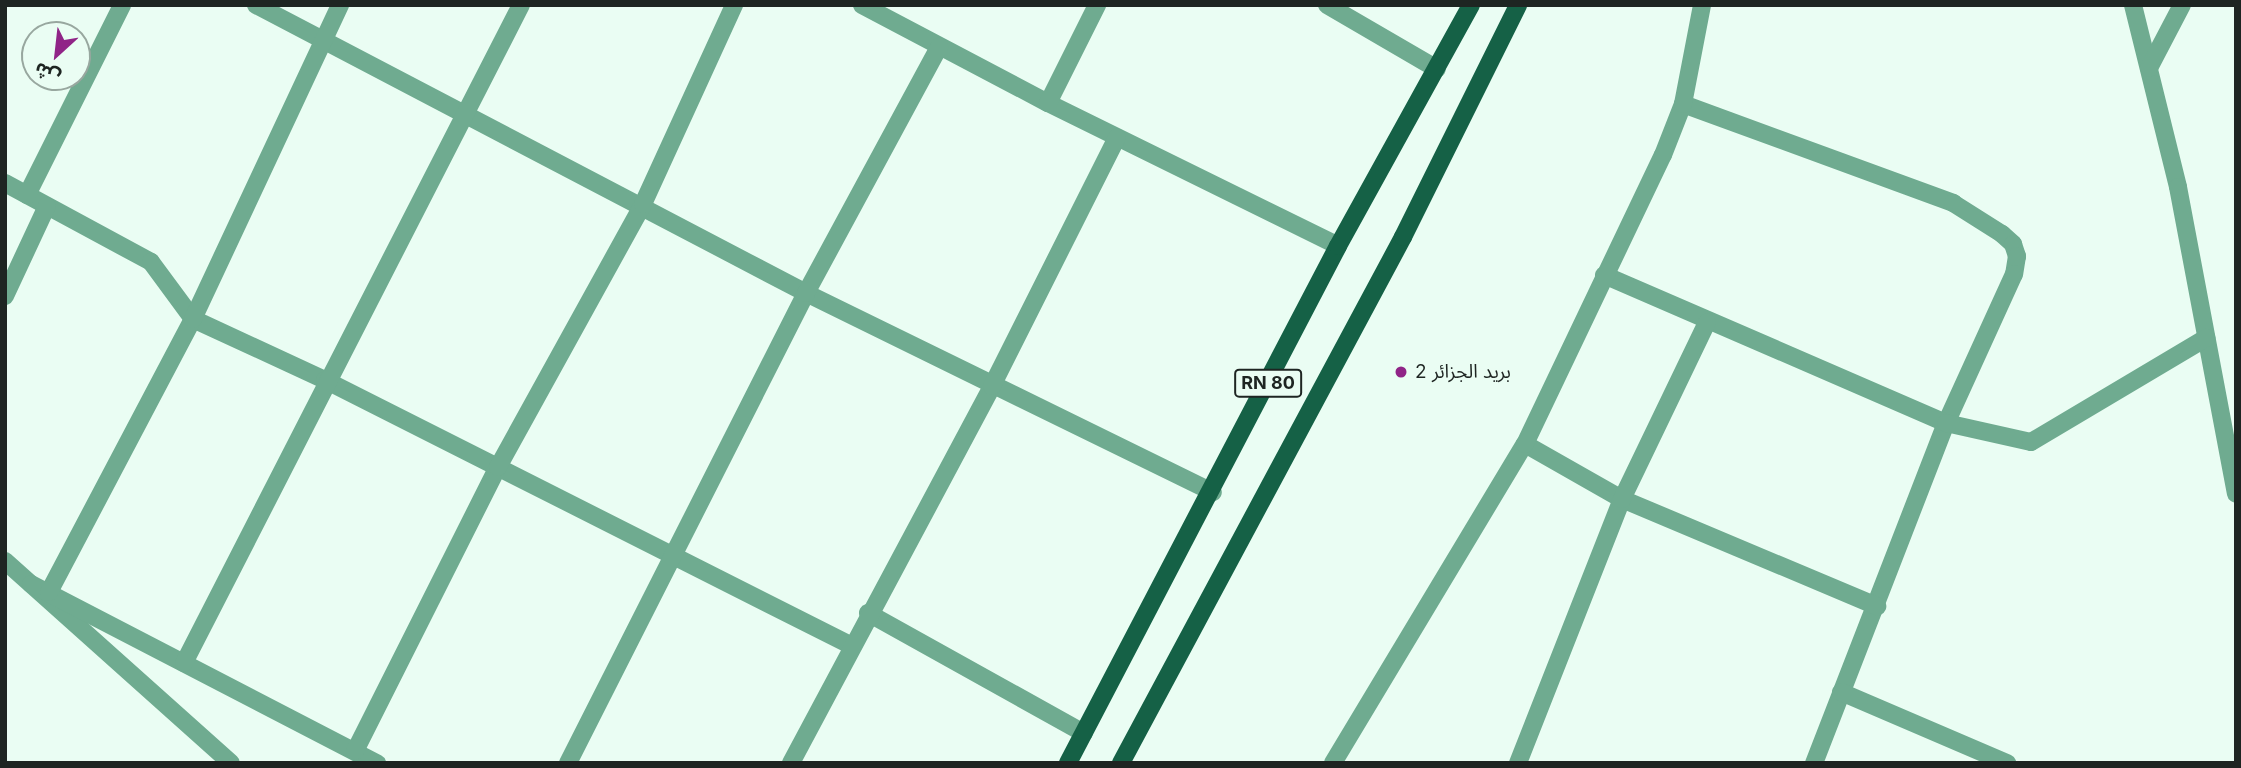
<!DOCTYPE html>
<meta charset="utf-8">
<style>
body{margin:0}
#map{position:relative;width:2241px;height:768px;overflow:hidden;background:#eafdf3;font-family:Inter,"Noto Sans Arabic",sans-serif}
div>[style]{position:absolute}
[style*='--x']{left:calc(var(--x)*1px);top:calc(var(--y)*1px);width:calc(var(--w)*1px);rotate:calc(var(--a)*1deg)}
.minor>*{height:18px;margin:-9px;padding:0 9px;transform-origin:9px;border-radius:9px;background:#6fab90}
.major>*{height:18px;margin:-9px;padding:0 9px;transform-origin:9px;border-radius:9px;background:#156146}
.dots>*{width:19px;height:19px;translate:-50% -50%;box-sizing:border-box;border:4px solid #eafdf3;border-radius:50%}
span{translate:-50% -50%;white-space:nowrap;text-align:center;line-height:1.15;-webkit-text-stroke:6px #eafdf3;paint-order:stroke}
.shield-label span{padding:2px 5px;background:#eafdf3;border:2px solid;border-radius:5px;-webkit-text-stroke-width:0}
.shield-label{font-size:18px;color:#1e2522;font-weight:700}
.poi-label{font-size:19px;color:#1e2522}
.left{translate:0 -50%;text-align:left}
.frame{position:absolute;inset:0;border:7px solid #1e2522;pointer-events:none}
.north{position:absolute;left:21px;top:21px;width:70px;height:70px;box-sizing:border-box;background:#eafdf3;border:2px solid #98a79f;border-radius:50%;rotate:207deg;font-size:19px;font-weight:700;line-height:28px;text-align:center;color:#1e2522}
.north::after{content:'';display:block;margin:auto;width:24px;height:32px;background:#902487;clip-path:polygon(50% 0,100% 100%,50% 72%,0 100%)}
</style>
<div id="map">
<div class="minor">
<i style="--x:256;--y:5;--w:621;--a:27.64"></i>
<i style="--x:806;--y:293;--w:453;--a:26.1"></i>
<i style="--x:862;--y:5;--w:210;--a:27.8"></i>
<i style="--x:1048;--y:103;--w:323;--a:26.2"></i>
<i style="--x:1327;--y:5;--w:127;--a:30.2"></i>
<i style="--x:2133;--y:5;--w:187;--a:76.1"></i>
<i style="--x:2178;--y:187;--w:312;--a:79.3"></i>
<i style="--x:2149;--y:68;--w:71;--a:-62.4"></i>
<i style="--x:1048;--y:103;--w:110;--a:-63.4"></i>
<i style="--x:1683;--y:104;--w:288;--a:20.1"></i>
<i style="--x:1953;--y:203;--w:58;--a:32.3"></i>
<i style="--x:2002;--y:234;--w:15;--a:42"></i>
<i style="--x:2013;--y:244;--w:13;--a:72"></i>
<i style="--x:2017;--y:256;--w:18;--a:99"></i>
<i style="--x:2014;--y:274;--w:164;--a:114.5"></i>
<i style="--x:1946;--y:423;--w:365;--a:111.2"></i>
<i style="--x:5;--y:183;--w:166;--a:28.4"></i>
<i style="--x:151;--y:262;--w:71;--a:53.6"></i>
<i style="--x:193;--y:319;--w:145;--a:24.8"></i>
<i style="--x:325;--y:380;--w:590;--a:26.78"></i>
<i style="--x:27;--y:195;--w:212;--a:-63.4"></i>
<i style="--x:1604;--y:275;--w:373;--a:23.4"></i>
<i style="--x:1946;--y:423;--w:87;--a:12.6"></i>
<i style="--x:2031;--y:442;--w:204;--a:-30.7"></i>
<i style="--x:5;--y:296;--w:99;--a:-65"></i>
<i style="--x:1525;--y:444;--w:112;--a:29.6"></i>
<i style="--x:1622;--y:499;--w:277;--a:22.8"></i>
<i style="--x:5;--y:561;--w:303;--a:41.8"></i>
<i style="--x:31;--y:584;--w:390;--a:27.4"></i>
<i style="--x:49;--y:592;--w:309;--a:-62.2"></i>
<i style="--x:193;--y:319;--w:347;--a:-64.9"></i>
<i style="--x:868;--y:613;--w:247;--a:29.1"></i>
<i style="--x:184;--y:663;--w:739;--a:-62.88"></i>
<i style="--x:1841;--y:692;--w:181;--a:23.2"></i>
<i style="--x:355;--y:751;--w:318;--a:-63.3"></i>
<i style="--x:498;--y:467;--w:300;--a:-61.1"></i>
<i style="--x:643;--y:204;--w:219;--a:-65.4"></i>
<i style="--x:568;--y:763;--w:527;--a:-63.14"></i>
<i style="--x:806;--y:293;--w:280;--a:-61.6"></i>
<i style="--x:791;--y:763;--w:427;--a:-61.9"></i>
<i style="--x:992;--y:386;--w:278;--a:-63.3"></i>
<i style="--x:1333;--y:763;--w:372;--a:-59"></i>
<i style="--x:1525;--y:444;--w:320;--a:-64.5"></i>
<i style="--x:1663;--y:155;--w:55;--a:-68.6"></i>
<i style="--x:1683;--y:104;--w:101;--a:-79.1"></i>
<i style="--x:1518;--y:763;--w:284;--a:-68.5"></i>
<i style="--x:1622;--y:499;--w:196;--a:-64.3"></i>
</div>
<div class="major">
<i style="--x:1068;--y:763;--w:583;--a:-62.42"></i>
<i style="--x:1338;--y:246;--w:275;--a:-61.1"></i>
<i style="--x:1121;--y:763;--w:597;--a:-61.8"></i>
<i style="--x:1403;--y:237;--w:259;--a:-63.6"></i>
</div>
<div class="dots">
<i style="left:1401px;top:372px;background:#902487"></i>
</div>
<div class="shield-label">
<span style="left:1268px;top:383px">RN 80</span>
</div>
<div class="poi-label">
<span class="left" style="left:1415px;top:372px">بريد الجزائر 2</span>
</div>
<div class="frame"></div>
<div class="north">ش</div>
</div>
